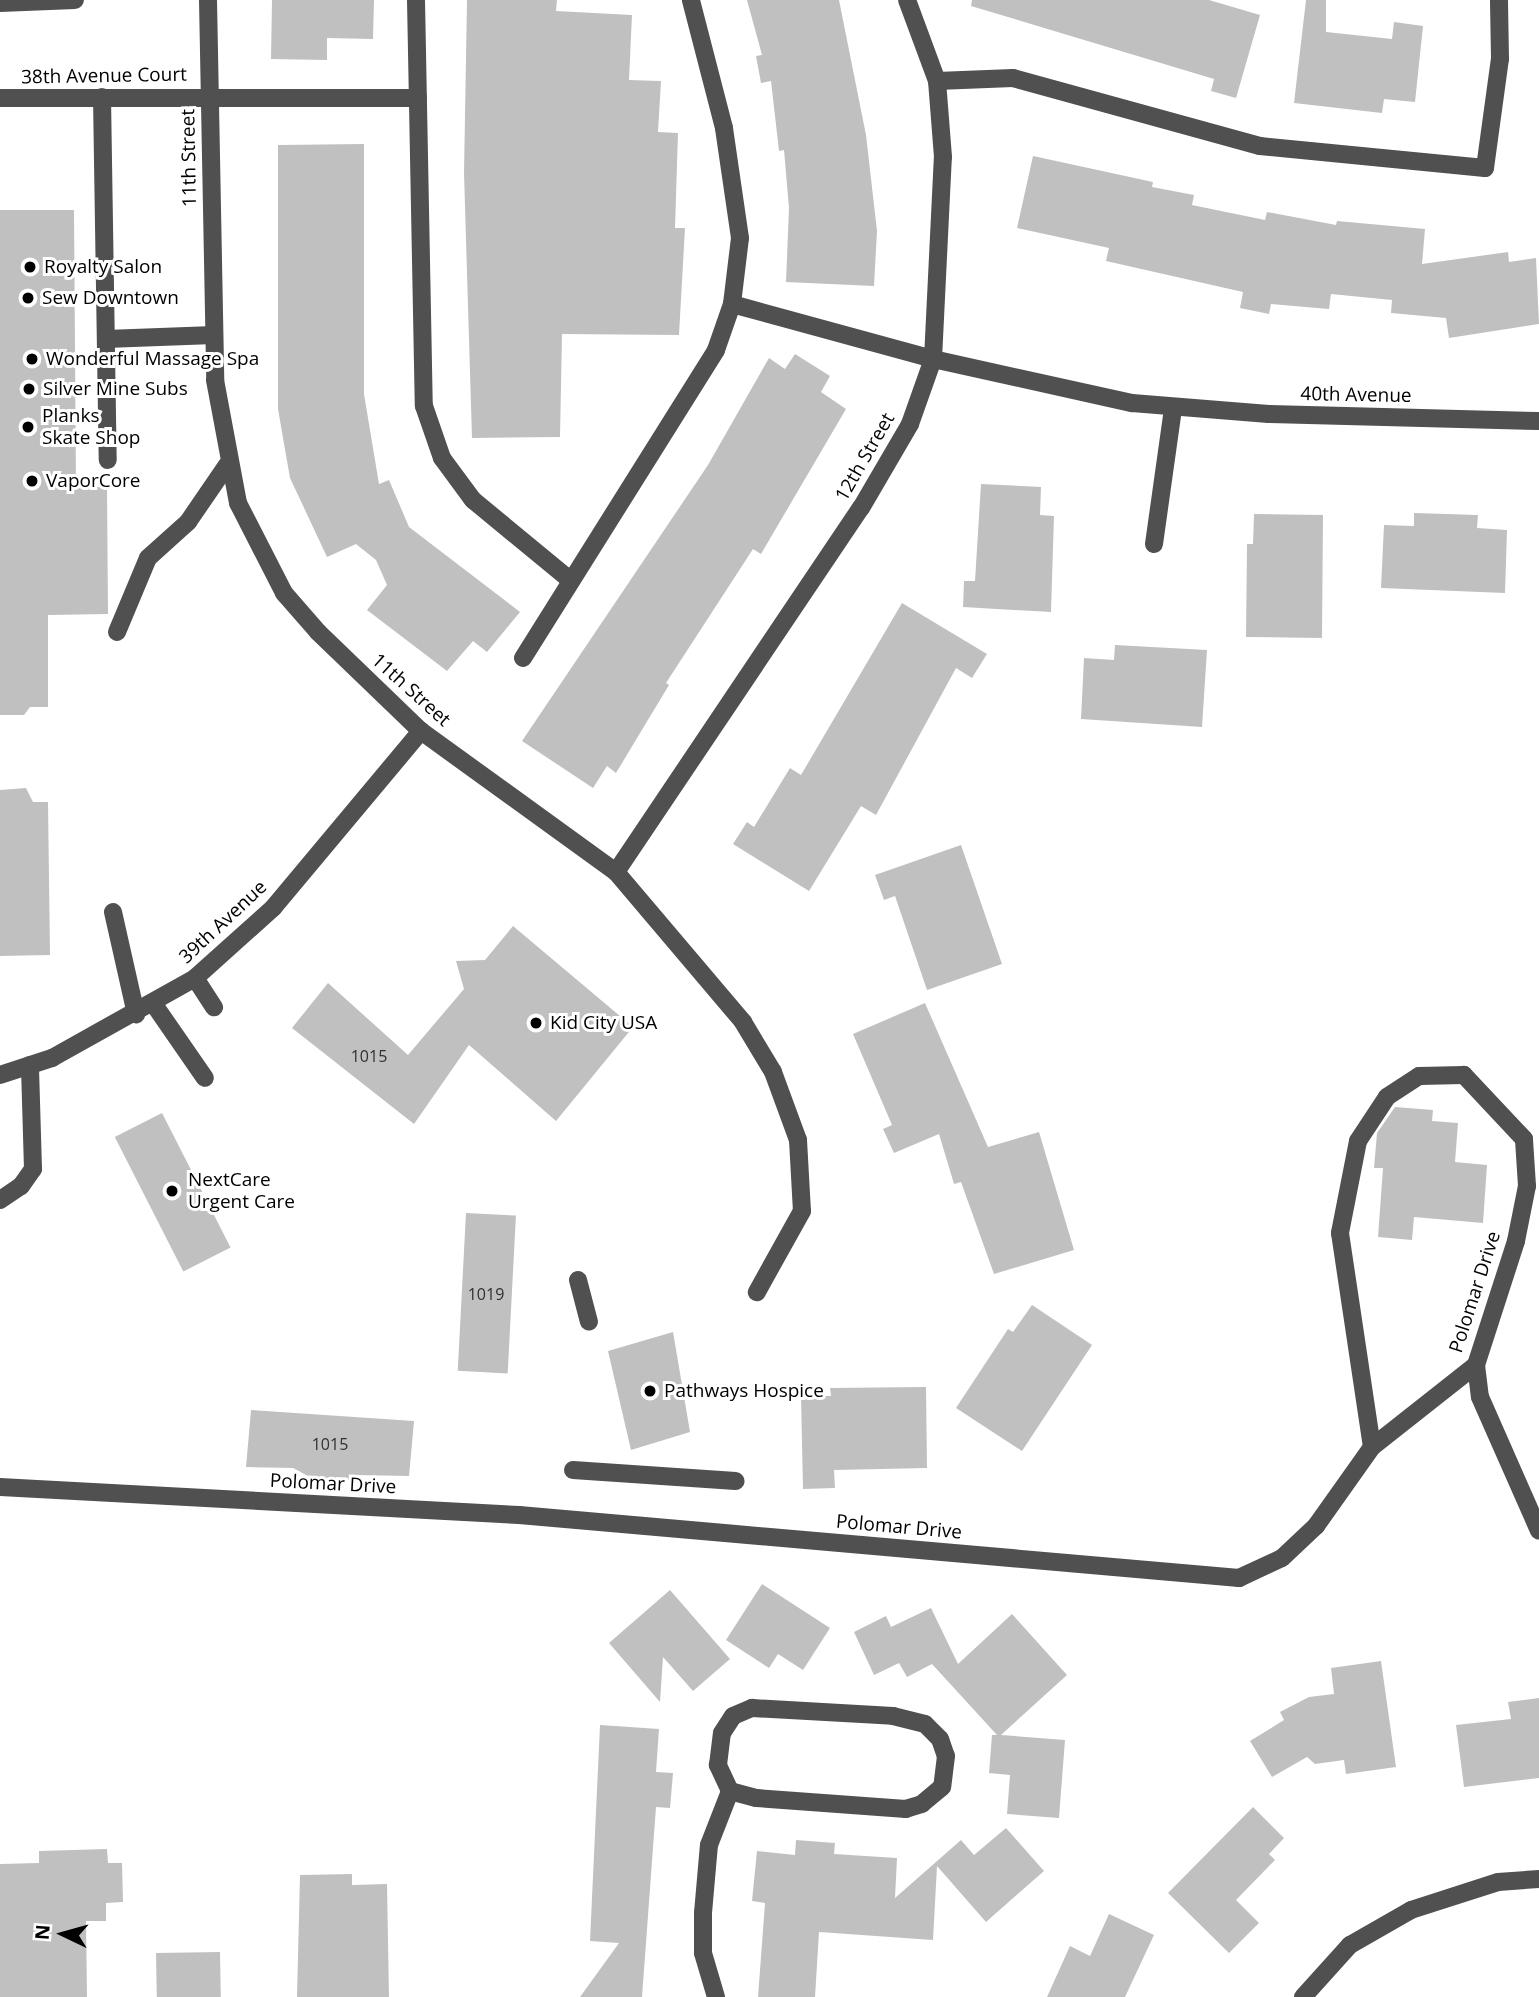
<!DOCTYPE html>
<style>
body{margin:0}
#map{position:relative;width:1539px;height:1997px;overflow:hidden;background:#fff;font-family:"Open Sans",sans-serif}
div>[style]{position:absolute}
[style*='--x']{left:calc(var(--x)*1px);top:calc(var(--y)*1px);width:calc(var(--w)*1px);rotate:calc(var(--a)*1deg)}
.building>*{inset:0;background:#c0c0c0;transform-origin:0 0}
.minor>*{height:18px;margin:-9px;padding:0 9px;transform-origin:9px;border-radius:9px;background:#505050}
.dots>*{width:19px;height:19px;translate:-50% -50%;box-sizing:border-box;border:4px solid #fff;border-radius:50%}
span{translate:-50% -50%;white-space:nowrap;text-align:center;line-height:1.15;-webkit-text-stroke:6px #fff;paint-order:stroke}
.number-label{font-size:16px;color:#303030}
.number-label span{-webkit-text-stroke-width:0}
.street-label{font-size:19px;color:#000}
.poi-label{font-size:19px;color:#000}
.left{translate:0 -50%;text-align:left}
.north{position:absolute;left:28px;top:1899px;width:70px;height:70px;-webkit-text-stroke:5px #fff;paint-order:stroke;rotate:275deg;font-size:19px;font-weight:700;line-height:28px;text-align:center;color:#000}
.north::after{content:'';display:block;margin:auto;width:24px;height:32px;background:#000;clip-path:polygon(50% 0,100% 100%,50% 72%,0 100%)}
</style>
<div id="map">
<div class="building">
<i style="clip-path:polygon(272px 0,374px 0,373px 39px,327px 38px,327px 60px,271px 59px)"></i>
<i style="clip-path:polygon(467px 0,557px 0,556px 11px,632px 15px,629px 80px,661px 81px,658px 132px,678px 133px,675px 228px,685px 228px,679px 335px,562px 334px,560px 437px,472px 438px,464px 173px)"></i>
<i style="clip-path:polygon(747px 0,839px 0,866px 135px,877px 231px,874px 286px,786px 282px,789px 208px,784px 150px,779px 151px,771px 81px,761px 83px,756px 56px,762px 55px)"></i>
<i style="clip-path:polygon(972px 0,1209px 0,1260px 15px,1236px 98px,1211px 91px,1214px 79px,971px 6px)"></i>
<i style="clip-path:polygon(1306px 0,1326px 0,1326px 32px,1392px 39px,1394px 22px,1423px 26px,1415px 102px,1384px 99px,1382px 113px,1294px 103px)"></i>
<i style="clip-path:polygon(364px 144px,364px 394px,379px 484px,389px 480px,409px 527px,520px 612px,487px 652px,473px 641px,447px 671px,367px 610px,387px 585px,376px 560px,356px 544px,327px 557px,290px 478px,278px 409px,278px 145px)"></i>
<i style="clip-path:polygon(1033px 156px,1153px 182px,1152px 187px,1194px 195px,1192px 205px,1265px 220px,1267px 212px,1336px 225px,1337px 221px,1425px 229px,1422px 264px,1508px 252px,1509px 262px,1536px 258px,1539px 324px,1449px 338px,1446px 318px,1391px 313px,1392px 300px,1331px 294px,1329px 309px,1271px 304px,1269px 314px,1240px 308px,1243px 292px,1106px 261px,1109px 248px,1017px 228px)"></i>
<i style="clip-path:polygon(0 210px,74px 210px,76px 487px,107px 487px,108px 614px,48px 615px,48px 707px,30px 707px,24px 715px,0 715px)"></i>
<i style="clip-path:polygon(795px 354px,830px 376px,821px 392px,846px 409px,761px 554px,753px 549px,666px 683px,669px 685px,616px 773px,607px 766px,593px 788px,522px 741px,708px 465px,769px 358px,785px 369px)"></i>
<i style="clip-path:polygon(981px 484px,1041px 487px,1040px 515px,1054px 516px,1051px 612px,963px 607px,964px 581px,975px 581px)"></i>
<i style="clip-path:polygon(1414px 513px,1478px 515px,1477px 528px,1507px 530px,1505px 593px,1381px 588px,1384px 525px,1414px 526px)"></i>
<i style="clip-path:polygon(1254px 514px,1323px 515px,1322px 638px,1246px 637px,1247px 544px,1253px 544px)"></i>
<i style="clip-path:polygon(902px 603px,987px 654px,972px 678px,956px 668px,876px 815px,861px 806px,809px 891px,733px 844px,747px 822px,754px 827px,790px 768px,801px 775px)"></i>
<i style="clip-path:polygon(1115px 645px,1207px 650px,1202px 727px,1081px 719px,1084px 658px,1114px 660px)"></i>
<i style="clip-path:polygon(26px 788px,33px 802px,48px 802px,50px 955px,0 956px,0 790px)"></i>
<i style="clip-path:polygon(961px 845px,1002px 964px,927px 990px,895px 896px,884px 900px,875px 875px)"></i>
<i style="clip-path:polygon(513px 926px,633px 1027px,556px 1121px,469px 1045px,414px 1124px,292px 1028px,328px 983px,408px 1055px,464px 989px,456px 961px,485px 960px)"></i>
<i style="clip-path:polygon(925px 1003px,988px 1147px,1039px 1132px,1074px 1250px,994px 1274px,961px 1182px,954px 1184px,939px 1134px,894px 1153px,883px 1129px,892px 1125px,853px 1034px)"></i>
<i style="clip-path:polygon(1395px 1107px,1433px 1110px,1432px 1121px,1458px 1123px,1455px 1162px,1487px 1165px,1483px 1223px,1414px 1217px,1412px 1240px,1378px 1237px,1383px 1168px,1374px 1168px,1377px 1133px)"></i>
<i style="left:162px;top:1113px;width:151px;height:53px;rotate:63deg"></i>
<i style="left:466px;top:1213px;width:50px;height:158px;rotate:3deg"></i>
<i style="clip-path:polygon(1032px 1305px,1092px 1345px,1022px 1451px,956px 1408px,1008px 1329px,1013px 1332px)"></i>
<i style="clip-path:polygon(673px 1332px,690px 1432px,631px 1450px,608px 1351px)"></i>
<i style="clip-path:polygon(926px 1387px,927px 1468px,834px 1470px,835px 1488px,803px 1489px,801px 1396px,831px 1396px,830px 1388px)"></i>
<i style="clip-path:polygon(251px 1410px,414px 1421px,409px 1476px,355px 1475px,334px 1490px,293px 1468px,246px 1467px)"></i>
<i style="clip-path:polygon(762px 1584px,830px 1628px,803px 1670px,778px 1654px,769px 1668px,726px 1640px)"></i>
<i style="clip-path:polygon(670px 1590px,730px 1659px,693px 1691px,663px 1657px,660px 1702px,609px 1643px)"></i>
<i style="clip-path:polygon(931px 1608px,958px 1664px,1012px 1614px,1067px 1675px,1001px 1735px,1065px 1740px,1059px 1818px,1007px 1814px,1010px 1775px,989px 1773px,992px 1735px,997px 1735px,932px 1664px,907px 1677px,899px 1663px,874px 1675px,854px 1632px,886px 1616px,891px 1627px)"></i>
<i style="clip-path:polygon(1381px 1661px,1396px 1767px,1346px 1774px,1344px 1760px,1315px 1764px,1307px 1757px,1272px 1777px,1250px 1741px,1284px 1720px,1280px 1712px,1309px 1697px,1334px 1694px,1331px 1668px)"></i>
<i style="clip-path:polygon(1539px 1698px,1539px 1778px,1464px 1787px,1456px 1725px,1511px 1719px,1508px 1702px)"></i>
<i style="clip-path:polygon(600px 1725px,659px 1729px,656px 1772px,673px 1773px,670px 1808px,656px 1807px,642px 1997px,580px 1997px,619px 1943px,590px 1941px)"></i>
<i style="clip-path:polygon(1253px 1807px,1284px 1838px,1269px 1854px,1275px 1860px,1236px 1900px,1259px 1923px,1229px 1953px,1168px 1893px)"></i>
<i style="clip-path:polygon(1006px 1828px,1044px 1871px,986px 1922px,937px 1866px,933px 1940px,819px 1932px,815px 1997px,758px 1997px,765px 1903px,752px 1901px,757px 1851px,795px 1855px,796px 1840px,835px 1843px,834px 1854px,897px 1858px,895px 1898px,961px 1840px,974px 1855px)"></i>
<i style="clip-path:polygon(107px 1849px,108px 1863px,122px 1863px,123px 1902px,106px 1903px,106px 1921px,86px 1921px,87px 1997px,0 1997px,0 1864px,39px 1863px,39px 1851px)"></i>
<i style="clip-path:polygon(352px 1874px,352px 1885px,387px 1884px,389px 1997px,297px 1997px,300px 1875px)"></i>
<i style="clip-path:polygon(1109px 1914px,1154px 1935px,1125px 1997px,1047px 1997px,1070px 1946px,1090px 1956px)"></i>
<i style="left:220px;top:1952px;width:45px;height:64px;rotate:89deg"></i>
</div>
<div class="minor">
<i style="--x:208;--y:0;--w:380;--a:88.9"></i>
<i style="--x:215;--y:380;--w:125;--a:79.4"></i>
<i style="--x:238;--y:503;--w:101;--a:62.9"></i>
<i style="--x:284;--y:593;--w:52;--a:48.9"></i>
<i style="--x:318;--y:632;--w:143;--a:43.9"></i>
<i style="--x:421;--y:731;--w:241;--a:35.9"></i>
<i style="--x:616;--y:872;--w:197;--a:49.7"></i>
<i style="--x:743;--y:1022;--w:58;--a:59"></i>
<i style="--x:773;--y:1072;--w:72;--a:69.8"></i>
<i style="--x:798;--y:1140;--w:71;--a:86.8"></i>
<i style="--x:802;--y:1211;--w:93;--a:119.1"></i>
<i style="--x:416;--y:0;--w:406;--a:88.9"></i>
<i style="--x:424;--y:406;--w:55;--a:70.9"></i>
<i style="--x:442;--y:458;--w:52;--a:53.6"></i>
<i style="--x:473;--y:500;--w:126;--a:39.5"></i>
<i style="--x:0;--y:3;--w:75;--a:-2.3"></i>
<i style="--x:937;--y:81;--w:76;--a:-2.3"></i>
<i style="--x:1013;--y:78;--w:256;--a:15.4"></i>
<i style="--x:1260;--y:146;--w:226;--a:5.6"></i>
<i style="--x:1485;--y:168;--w:110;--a:-82.2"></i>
<i style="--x:1500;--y:59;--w:59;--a:-91"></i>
<i style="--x:102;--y:97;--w:363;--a:89.1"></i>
<i style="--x:0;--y:98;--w:418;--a:0"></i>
<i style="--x:732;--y:304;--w:208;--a:15.3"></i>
<i style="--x:933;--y:359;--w:204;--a:12.5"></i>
<i style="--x:1132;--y:403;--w:137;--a:4.6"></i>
<i style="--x:1269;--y:414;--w:270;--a:1.5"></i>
<i style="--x:106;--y:339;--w:108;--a:-2.1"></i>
<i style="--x:1154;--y:544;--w:137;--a:-82"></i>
<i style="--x:117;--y:632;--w:80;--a:-67.3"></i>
<i style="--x:148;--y:558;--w:54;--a:-42"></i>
<i style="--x:188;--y:522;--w:69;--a:-55.6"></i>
<i style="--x:523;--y:658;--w:363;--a:-57.9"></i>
<i style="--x:716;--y:350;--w:49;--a:-70.8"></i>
<i style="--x:732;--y:304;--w:66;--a:-83.1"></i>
<i style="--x:740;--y:238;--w:111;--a:-98.3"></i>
<i style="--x:724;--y:128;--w:132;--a:-104.5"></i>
<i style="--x:616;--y:872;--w:439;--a:-56.1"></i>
<i style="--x:861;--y:508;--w:97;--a:-59.7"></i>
<i style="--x:910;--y:424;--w:69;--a:-70.5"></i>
<i style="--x:933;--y:359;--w:202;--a:-87.2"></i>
<i style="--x:943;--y:157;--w:76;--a:-94.5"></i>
<i style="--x:937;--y:81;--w:86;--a:-110.3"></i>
<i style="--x:113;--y:912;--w:105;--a:77.3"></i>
<i style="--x:195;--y:978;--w:35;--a:57"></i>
<i style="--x:153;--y:1003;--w:91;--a:55.3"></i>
<i style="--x:0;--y:1075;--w:55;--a:-18.1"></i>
<i style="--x:52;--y:1058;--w:164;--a:-29.2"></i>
<i style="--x:195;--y:978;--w:105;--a:-41.9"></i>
<i style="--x:273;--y:908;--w:231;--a:-50.1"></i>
<i style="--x:0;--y:1200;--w:25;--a:-34"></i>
<i style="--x:21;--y:1186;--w:21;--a:-55"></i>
<i style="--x:33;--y:1169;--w:104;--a:-91.7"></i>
<i style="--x:578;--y:1280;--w:43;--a:75.3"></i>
<i style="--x:1476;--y:1365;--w:32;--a:83"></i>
<i style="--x:1480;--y:1397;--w:146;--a:66.2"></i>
<i style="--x:573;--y:1470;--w:163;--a:3.9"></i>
<i style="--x:0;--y:1487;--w:520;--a:3.09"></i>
<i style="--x:519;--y:1515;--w:723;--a:5"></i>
<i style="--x:1239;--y:1578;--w:47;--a:-24.9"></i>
<i style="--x:1282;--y:1558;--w:47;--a:-43.3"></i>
<i style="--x:1316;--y:1526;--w:97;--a:-54.7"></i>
<i style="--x:1372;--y:1447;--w:132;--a:-38.3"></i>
<i style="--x:1476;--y:1365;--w:130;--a:-72.1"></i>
<i style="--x:1516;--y:1241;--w:56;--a:-78.7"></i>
<i style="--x:1527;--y:1186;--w:47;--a:-93.7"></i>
<i style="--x:1524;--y:1139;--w:88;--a:-133.2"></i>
<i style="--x:1464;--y:1075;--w:45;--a:178.7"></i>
<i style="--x:1419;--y:1076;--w:38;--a:147"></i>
<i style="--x:1387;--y:1097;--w:53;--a:123.4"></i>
<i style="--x:1358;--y:1141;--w:94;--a:101.1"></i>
<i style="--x:1340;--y:1233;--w:216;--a:81.5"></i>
<i style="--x:752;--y:1708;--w:141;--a:3.2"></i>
<i style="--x:893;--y:1716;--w:33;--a:14"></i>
<i style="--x:925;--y:1724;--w:21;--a:45"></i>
<i style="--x:940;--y:1739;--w:18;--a:71"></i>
<i style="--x:946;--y:1756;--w:31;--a:97"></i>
<i style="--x:942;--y:1787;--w:26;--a:140"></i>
<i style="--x:922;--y:1804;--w:17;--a:163"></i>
<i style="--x:906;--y:1809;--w:150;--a:-175.8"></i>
<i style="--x:756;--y:1798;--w:27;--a:-165"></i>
<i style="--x:730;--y:1791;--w:29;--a:-115"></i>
<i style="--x:718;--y:1765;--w:32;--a:-83"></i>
<i style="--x:722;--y:1733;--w:20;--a:-57"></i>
<i style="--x:733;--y:1716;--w:21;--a:-23"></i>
<i style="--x:716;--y:1997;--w:46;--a:-106.5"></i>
<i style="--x:703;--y:1953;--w:40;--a:-90"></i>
<i style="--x:703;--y:1913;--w:68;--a:-85"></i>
<i style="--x:709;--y:1845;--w:58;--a:-68.7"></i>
<i style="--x:1303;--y:1997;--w:70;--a:-47.9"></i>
<i style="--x:1350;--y:1945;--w:70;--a:-29.8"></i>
<i style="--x:1411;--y:1910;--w:91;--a:-17.8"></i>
<i style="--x:1498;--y:1882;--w:41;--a:-4.2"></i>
</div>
<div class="dots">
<i style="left:30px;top:267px;background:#000"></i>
<i style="left:28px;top:298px;background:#000"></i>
<i style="left:32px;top:359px;background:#000"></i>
<i style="left:29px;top:389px;background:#000"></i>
<i style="left:28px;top:427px;background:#000"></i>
<i style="left:32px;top:481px;background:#000"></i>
<i style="left:536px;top:1023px;background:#000"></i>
<i style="left:172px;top:1191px;background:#000"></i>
<i style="left:650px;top:1391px;background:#000"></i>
</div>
<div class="number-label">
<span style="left:369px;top:1056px">1015</span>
<span style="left:486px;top:1294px">1019</span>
<span style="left:330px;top:1444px">1015</span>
</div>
<div class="street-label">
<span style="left:104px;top:76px;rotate:-1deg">38th Avenue Court</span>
<span style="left:189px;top:158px;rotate:-91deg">11th Street</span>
<span style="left:1356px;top:395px;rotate:1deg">40th Avenue</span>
<span style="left:865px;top:457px;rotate:-60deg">12th Street</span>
<span style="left:411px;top:690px;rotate:42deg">11th Street</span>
<span style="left:223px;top:922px;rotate:-43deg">39th Avenue</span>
<span style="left:1475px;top:1292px;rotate:-72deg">Polomar Drive</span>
<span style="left:333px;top:1484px;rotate:3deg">Polomar Drive</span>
<span style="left:899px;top:1527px;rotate:5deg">Polomar Drive</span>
</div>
<div class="poi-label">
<span class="left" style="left:44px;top:267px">Royalty Salon</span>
<span class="left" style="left:42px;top:298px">Sew Downtown</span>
<span class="left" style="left:46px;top:359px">Wonderful Massage Spa</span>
<span class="left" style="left:43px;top:389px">Silver Mine Subs</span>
<span class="left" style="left:42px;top:427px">Planks<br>Skate Shop</span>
<span class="left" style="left:46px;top:481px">VaporCore</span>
<span class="left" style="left:550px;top:1023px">Kid City USA</span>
<span class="left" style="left:188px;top:1191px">NextCare<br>Urgent Care</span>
<span class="left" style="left:664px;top:1391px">Pathways Hospice</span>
</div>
<div class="north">N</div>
</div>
